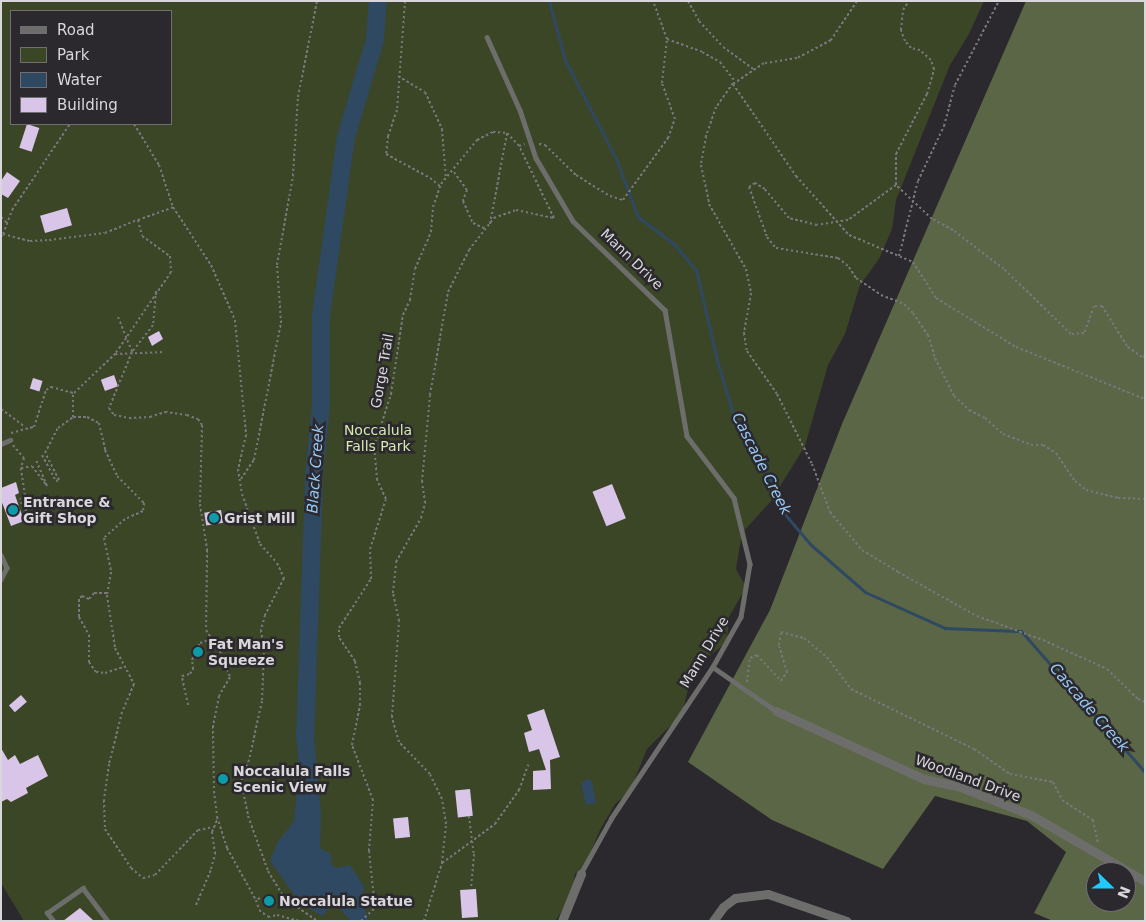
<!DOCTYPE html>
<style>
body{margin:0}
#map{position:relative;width:1146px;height:922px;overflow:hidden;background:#2b282e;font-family:"DejaVu Sans",sans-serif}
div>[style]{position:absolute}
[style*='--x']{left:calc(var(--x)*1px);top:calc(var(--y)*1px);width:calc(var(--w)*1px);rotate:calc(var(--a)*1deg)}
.green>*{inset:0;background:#3b4627}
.forest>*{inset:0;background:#5a6645}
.water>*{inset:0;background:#2e4961}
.stream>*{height:3px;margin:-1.5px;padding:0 1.5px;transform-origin:1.5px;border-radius:1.5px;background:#2e4961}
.river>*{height:18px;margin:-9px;padding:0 9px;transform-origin:9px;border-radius:9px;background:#2e4961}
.building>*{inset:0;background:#d8c5e8;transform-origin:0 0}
.path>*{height:2px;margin-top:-1px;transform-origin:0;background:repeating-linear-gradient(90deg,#7a777c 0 2.5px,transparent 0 5px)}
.lane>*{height:4.5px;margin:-2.25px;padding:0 2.25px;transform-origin:2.25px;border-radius:2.25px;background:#6d6e6b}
.street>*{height:9px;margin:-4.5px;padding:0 4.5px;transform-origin:4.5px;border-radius:4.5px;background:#6d6e6b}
.dots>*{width:14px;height:14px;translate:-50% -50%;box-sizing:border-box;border:2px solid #2b282e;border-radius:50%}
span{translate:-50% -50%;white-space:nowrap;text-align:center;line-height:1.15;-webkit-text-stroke:5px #2b282e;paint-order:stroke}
.street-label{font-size:14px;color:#d9d7db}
.park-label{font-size:14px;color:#d5ebaf}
.poi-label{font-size:14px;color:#d9d7db;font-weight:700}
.left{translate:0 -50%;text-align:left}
.water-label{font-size:15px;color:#97caf6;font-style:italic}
.frame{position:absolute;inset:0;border:2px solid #d9d7db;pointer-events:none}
.legend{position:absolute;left:10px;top:10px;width:162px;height:115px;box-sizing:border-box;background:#2b282e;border:1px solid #716e73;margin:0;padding:6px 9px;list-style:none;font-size:15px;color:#d9d7db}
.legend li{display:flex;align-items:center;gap:10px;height:25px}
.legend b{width:25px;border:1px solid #716e73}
.north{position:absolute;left:1086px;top:862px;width:50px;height:50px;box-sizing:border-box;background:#2b282e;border:1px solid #716e73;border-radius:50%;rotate:112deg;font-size:14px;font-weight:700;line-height:20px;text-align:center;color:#d9d7db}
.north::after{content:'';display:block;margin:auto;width:18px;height:22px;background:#21c9fd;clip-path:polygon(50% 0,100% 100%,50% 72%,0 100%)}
</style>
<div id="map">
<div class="green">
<i style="clip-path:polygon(evenodd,1px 1px,984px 1px,969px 34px,950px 65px,896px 200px,892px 229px,879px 259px,860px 285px,845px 334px,828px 365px,805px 446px,771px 501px,742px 533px,736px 569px,746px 587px,729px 617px,727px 642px,693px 669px,682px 714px,647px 749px,630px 791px,615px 804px,600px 830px,581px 874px,575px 873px,572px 898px,555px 921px,24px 921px,1px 883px,1px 1px,11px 11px,171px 11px,171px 124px,11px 124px,11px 11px)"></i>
</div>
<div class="forest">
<i style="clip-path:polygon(evenodd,1026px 1px,1145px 1px,1145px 921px,1053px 921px,1034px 913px,1066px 852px,1027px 821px,935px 796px,883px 869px,772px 820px,688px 762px,770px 610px,842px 424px,1026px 1px,1096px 872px,1126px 872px,1126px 902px,1096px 902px,1096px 872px)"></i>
</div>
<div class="water">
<i style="clip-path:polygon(303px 711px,313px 728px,321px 814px,320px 848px,331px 854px,331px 864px,336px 868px,350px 865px,365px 888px,357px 903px,333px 905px,322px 916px,300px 903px,270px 861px,277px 843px,294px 821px,299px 770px,296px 731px)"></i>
<i style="clip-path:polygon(588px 779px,592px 781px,596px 803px,586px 805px,581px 783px)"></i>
</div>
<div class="stream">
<i style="--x:549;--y:1;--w:61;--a:74.8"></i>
<i style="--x:565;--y:60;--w:111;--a:62.7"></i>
<i style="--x:616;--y:159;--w:62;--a:69.2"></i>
<i style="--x:638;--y:217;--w:45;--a:36.9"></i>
<i style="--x:674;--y:244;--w:34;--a:50"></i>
<i style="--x:696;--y:270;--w:97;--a:76.8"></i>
<i style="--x:718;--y:364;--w:51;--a:73"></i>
<i style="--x:733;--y:413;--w:50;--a:57.3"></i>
<i style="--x:760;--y:455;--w:61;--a:68"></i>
<i style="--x:783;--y:512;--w:42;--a:49.8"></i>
<i style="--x:810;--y:544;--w:73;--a:41.1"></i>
<i style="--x:865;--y:592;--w:88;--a:24.2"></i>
<i style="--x:945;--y:628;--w:76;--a:2.3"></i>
<i style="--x:1021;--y:631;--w:188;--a:48.7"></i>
</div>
<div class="river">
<i style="--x:305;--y:739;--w:263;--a:-88"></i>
<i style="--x:314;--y:476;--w:70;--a:-84.3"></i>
<i style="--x:321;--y:406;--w:91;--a:-90"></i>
<i style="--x:321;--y:315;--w:180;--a:-82"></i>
<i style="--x:346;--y:137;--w:101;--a:-73.4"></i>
<i style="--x:375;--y:40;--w:39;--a:-86"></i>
<i style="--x:333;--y:889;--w:35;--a:46"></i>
<i style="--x:357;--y:914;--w:7;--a:74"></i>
</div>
<div class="building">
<i style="left:27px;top:124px;width:13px;height:25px;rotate:18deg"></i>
<i style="clip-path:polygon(7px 172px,20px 181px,8px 198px,1px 194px,1px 181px)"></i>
<i style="left:67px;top:208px;width:18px;height:28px;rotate:74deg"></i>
<i style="clip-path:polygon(159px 331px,163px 339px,152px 346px,148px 337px)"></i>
<i style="left:114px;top:375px;width:12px;height:14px;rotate:70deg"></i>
<i style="left:33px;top:378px;width:10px;height:11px;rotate:17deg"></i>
<i style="clip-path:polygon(16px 482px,19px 493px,15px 495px,24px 521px,11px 526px,1px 500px,1px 488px)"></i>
<i style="left:612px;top:484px;width:37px;height:21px;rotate:68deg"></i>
<i style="left:221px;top:510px;width:13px;height:17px;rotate:81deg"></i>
<i style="left:21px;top:695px;width:9px;height:16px;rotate:49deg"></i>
<i style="clip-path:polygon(544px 709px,560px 757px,550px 760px,551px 789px,533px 790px,533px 771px,546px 770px,539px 749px,529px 752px,524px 733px,532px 730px,527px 715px)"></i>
<i style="clip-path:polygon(1px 748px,8px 760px,15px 755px,20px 764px,38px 755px,48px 776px,26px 788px,28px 793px,11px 802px,7px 799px,1px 802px)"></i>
<i style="left:470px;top:789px;width:27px;height:15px;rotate:84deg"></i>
<i style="left:408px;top:817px;width:20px;height:15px;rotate:84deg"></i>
<i style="left:476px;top:889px;width:28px;height:16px;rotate:86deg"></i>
<i style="clip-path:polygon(80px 908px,94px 921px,63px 921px)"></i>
</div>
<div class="path">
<i style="--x:405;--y:1;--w:109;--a:94.2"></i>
<i style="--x:397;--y:110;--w:28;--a:109"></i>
<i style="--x:388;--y:136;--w:18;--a:96"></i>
<i style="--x:386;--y:154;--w:50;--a:28.6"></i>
<i style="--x:430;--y:178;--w:13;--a:39"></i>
<i style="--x:688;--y:1;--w:23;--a:61"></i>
<i style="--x:699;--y:21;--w:35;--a:47"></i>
<i style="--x:723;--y:47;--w:37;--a:36"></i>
<i style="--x:857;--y:1;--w:47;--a:123.7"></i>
<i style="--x:831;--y:40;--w:38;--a:152"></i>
<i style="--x:797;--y:58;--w:33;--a:171"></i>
<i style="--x:764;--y:63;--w:37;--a:146"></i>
<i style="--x:733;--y:84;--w:112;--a:55.6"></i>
<i style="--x:796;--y:176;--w:79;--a:48.1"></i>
<i style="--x:849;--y:235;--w:69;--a:22.9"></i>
<i style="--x:913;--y:262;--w:43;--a:57.4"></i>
<i style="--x:936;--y:298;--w:94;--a:31.5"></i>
<i style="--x:1016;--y:347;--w:139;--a:22"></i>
<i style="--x:667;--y:39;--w:37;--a:20"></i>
<i style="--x:702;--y:52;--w:21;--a:29"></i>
<i style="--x:720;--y:62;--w:24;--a:52"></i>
<i style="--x:398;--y:76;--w:31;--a:31"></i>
<i style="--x:425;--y:92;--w:41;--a:65.3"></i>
<i style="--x:442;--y:129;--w:50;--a:85.4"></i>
<i style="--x:733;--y:83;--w:29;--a:125"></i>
<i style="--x:716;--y:107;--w:31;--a:109"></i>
<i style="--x:706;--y:136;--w:29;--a:100"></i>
<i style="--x:701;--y:165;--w:40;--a:78"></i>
<i style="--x:709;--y:204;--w:75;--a:60.4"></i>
<i style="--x:746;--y:269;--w:25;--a:78"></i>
<i style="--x:751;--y:293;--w:41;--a:99.9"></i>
<i style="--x:744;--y:333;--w:18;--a:81"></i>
<i style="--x:747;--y:351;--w:52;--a:55.1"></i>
<i style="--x:777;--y:394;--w:78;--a:63.4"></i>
<i style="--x:812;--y:464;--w:51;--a:69.4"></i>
<i style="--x:830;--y:512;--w:50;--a:49.9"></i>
<i style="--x:862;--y:550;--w:42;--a:31.4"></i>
<i style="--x:898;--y:572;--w:90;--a:29.1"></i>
<i style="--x:977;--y:616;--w:70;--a:20"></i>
<i style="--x:1043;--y:640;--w:70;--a:24.4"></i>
<i style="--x:1107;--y:669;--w:43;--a:44.1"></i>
<i style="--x:1138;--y:699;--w:8;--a:23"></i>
<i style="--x:134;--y:124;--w:48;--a:58.6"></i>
<i style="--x:159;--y:165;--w:44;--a:71.6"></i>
<i style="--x:173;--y:207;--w:69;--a:56.8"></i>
<i style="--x:211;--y:265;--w:60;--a:66.4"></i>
<i style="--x:235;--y:320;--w:116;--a:84.5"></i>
<i style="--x:246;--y:435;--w:35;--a:103"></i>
<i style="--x:238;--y:469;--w:25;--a:81"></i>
<i style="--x:242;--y:494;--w:53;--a:70.2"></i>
<i style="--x:260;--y:544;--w:25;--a:48"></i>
<i style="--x:277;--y:563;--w:17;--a:65"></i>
<i style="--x:284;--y:578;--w:42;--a:117.2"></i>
<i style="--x:265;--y:615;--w:16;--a:105"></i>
<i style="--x:261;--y:630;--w:18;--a:81"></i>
<i style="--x:264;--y:648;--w:53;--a:92.2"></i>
<i style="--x:262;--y:701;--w:60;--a:102.4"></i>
<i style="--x:249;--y:760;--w:23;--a:110"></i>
<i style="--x:241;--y:782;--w:35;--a:78"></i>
<i style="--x:248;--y:816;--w:59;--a:70"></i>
<i style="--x:268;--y:871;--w:33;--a:59"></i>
<i style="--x:285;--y:899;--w:40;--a:34"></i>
<i style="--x:539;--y:144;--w:6;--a:9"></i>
<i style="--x:545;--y:145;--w:43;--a:44.1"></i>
<i style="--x:576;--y:175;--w:40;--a:32"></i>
<i style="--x:610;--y:196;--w:14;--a:17"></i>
<i style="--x:623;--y:200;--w:77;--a:-54"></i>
<i style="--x:668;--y:138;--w:20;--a:-70"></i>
<i style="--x:675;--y:119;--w:38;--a:-110"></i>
<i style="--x:662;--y:83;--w:44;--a:-83.5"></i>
<i style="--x:667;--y:39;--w:40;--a:-110.2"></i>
<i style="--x:454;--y:172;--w:22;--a:54"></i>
<i style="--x:467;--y:190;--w:12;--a:110"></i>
<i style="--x:463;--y:201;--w:24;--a:66"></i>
<i style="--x:473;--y:223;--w:14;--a:25"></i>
<i style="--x:896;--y:185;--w:31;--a:-90"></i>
<i style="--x:896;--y:154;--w:68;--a:-62.7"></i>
<i style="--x:927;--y:94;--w:26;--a:-74"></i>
<i style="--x:934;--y:69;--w:9;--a:-108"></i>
<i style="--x:931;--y:60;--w:15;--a:-138"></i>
<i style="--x:920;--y:50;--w:9;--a:-167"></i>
<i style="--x:911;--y:48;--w:9;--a:-131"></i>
<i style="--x:905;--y:41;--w:12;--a:-110"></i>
<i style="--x:901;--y:30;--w:20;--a:-84"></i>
<i style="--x:903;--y:10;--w:11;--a:-56"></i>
<i style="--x:1;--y:217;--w:8;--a:45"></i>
<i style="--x:138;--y:220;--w:37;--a:-20"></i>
<i style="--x:490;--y:224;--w:93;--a:-79.4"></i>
<i style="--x:3;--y:234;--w:26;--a:-69"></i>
<i style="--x:12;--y:210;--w:104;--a:-56"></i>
<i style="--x:1;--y:237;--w:4;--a:-56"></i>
<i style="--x:3;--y:234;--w:28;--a:15"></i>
<i style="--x:30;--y:241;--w:19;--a:-3"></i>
<i style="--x:49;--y:240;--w:56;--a:-7.1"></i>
<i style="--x:105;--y:233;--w:35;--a:-22"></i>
<i style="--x:138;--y:220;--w:16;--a:76"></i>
<i style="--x:142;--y:236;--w:34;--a:36"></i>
<i style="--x:170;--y:256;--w:16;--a:86"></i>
<i style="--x:171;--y:272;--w:99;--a:124.3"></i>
<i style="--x:899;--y:256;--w:77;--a:-75.8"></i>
<i style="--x:918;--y:181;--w:61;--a:-64.7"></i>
<i style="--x:944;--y:126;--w:42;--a:-75"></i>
<i style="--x:955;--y:85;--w:95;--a:-62.4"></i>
<i style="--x:156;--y:291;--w:34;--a:95"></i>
<i style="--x:153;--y:325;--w:34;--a:128"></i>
<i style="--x:132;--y:352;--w:61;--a:112.3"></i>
<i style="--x:109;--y:408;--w:9;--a:54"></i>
<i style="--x:114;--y:415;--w:15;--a:11"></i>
<i style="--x:129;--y:418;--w:21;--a:-3"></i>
<i style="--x:150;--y:417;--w:16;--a:-18"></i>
<i style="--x:165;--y:412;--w:22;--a:8"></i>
<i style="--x:187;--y:415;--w:12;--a:20"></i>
<i style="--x:198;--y:419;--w:7;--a:56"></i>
<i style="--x:202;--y:425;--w:79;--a:91.5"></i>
<i style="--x:200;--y:504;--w:47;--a:81.3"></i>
<i style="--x:207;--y:550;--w:80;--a:90.7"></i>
<i style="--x:206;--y:630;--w:30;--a:57"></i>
<i style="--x:222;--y:655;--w:23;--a:70"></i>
<i style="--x:230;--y:677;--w:22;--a:120"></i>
<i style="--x:219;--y:696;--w:31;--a:101"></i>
<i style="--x:213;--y:726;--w:65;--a:89.1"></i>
<i style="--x:214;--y:791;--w:26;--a:83"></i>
<i style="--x:217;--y:817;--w:33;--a:72"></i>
<i style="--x:227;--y:848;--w:60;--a:60.9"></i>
<i style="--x:118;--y:317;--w:38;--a:68"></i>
<i style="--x:1145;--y:356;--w:3;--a:162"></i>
<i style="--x:1142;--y:357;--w:19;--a:-144"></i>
<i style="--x:1127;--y:346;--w:47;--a:-122"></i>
<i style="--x:1102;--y:306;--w:8;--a:180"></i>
<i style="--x:1094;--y:306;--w:29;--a:110"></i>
<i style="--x:1084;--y:333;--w:13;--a:176"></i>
<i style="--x:1071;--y:334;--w:93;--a:-135.9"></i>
<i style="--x:1004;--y:269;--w:64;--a:-142.6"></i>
<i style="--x:953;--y:230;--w:24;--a:-152"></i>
<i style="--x:932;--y:219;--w:50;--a:-136.6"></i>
<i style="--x:896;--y:185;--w:59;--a:143.9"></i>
<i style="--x:848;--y:220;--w:31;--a:171"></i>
<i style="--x:817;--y:225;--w:29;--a:-166"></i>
<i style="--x:789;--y:218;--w:38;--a:-130"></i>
<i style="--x:765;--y:189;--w:12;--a:-149"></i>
<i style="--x:755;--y:183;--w:7;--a:146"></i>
<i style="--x:749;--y:187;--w:53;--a:70.2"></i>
<i style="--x:767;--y:237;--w:14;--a:51"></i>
<i style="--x:776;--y:248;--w:63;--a:9.2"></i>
<i style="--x:838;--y:258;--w:14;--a:39"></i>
<i style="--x:849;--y:267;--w:13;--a:58"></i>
<i style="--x:856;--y:278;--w:30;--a:34"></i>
<i style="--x:881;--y:295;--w:25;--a:21"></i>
<i style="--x:904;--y:304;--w:13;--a:45"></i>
<i style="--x:913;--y:313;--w:27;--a:56"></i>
<i style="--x:928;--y:335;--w:24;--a:73"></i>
<i style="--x:935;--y:358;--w:42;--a:63.4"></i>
<i style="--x:954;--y:396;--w:21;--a:43"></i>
<i style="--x:969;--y:410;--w:18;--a:27"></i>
<i style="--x:985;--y:418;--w:24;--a:42"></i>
<i style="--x:1003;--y:434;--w:30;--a:21"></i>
<i style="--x:1031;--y:445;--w:12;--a:0"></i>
<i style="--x:1043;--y:445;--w:15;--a:32"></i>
<i style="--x:1056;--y:453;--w:34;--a:56"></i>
<i style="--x:1075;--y:481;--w:14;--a:39"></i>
<i style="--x:1086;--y:490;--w:33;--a:14"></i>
<i style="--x:1118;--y:498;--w:27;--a:2"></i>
<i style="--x:1;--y:409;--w:30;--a:37"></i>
<i style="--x:73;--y:417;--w:14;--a:0"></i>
<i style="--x:87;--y:417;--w:13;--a:27"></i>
<i style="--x:99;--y:423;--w:28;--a:77"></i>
<i style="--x:105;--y:450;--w:29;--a:65"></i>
<i style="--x:117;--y:476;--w:38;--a:45"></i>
<i style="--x:144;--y:503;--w:8;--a:97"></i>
<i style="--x:143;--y:511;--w:20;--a:156"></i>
<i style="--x:125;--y:519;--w:28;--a:138"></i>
<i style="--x:104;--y:538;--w:35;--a:78"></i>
<i style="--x:111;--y:572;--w:23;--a:100"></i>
<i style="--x:107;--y:595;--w:54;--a:81.4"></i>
<i style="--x:115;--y:648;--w:41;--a:62.2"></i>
<i style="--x:134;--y:684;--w:30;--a:113"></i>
<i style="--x:122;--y:712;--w:54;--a:104"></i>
<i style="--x:109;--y:764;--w:36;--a:98"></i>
<i style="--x:104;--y:800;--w:29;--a:88"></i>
<i style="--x:105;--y:829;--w:47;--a:56.3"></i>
<i style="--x:131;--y:868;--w:16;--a:40"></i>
<i style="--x:143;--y:878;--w:12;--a:-14"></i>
<i style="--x:155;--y:875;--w:62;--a:-46.3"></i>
<i style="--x:198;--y:830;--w:16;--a:-11"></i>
<i style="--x:11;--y:433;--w:24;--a:-15"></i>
<i style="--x:34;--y:427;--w:39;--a:-72"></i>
<i style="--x:46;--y:390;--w:6;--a:-31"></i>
<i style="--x:51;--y:387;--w:24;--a:15"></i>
<i style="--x:74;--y:393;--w:57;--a:-43.6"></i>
<i style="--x:115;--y:354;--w:49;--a:-2.3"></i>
<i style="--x:13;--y:445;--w:17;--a:50"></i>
<i style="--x:24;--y:458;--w:10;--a:107"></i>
<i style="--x:21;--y:468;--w:42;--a:81.9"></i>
<i style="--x:27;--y:510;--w:4;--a:-166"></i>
<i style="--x:23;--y:509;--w:11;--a:-105"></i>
<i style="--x:42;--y:455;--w:30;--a:62"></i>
<i style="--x:56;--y:481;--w:3;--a:-18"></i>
<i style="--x:59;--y:480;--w:30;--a:-117"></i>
<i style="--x:45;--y:453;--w:28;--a:-63"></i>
<i style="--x:58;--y:428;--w:19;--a:-36"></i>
<i style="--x:73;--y:417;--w:25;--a:-90"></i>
<i style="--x:21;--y:468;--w:11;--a:-10"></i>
<i style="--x:32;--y:466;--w:25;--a:53"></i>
<i style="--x:47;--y:486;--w:28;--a:-113"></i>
<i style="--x:241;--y:479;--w:23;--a:-56"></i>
<i style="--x:254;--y:460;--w:140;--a:-78.9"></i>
<i style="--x:281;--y:323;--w:58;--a:-93.9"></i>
<i style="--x:277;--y:265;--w:90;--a:-79.8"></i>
<i style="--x:293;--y:176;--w:79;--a:-86.4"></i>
<i style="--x:298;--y:97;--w:98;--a:-78.8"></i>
<i style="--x:107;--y:593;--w:13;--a:180"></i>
<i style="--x:94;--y:593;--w:8;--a:130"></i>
<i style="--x:89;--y:599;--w:8;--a:-157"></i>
<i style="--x:82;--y:596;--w:4;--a:135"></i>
<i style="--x:79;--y:599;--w:18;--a:90"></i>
<i style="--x:79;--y:617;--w:21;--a:61"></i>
<i style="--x:89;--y:635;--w:27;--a:90"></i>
<i style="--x:89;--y:662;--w:12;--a:55"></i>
<i style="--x:96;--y:672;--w:9;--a:6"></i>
<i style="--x:105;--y:673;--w:19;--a:-18"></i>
<i style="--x:747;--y:682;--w:24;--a:-83"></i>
<i style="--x:750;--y:658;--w:8;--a:-23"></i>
<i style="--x:757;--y:655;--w:35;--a:47"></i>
<i style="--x:781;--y:681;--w:11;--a:-56"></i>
<i style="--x:787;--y:672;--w:28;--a:-107"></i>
<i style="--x:779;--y:645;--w:13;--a:-81"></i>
<i style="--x:781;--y:632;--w:24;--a:15"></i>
<i style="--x:804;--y:638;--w:30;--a:40"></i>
<i style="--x:827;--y:657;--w:40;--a:53"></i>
<i style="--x:851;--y:689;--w:137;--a:26"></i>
<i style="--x:974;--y:749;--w:44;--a:34.8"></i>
<i style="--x:1010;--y:774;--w:44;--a:10.5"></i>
<i style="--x:1053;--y:782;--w:20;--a:63"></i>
<i style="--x:1062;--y:800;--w:37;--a:33"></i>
<i style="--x:1093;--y:820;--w:24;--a:78"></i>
<i style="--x:188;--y:705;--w:30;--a:-102"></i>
<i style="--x:182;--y:676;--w:8;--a:-14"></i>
<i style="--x:190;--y:674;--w:6;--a:-59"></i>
<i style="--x:193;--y:669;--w:9;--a:-96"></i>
<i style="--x:192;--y:660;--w:19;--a:-65"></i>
<i style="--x:200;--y:643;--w:13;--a:-18"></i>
<i style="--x:469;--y:816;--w:38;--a:83"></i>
<i style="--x:474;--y:854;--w:35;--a:95"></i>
<i style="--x:442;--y:863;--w:66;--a:-36.3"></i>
<i style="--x:495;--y:824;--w:42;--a:-54.8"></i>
<i style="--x:519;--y:790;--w:27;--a:-70"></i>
<i style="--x:260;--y:898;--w:4;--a:153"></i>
<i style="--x:256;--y:900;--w:10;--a:73"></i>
<i style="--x:259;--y:910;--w:11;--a:38"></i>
<i style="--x:268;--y:917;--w:9;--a:-13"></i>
<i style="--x:277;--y:915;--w:23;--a:15"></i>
<i style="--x:196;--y:905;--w:39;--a:-67"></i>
<i style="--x:211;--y:869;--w:16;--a:-75"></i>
<i style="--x:215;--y:854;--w:22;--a:-98"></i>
<i style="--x:212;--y:832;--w:15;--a:-67"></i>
<i style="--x:361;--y:921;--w:19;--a:-43"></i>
<i style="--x:375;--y:908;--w:57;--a:-96"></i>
<i style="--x:369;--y:851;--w:51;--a:-85.5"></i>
<i style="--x:373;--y:800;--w:59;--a:-110.9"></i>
<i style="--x:352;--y:745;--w:41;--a:-78.7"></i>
<i style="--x:360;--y:705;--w:22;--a:-90"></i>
<i style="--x:360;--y:683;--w:23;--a:-103"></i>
<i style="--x:355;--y:661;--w:29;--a:-124"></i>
<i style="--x:339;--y:637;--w:9;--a:-90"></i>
<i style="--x:339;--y:628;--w:59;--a:-56.9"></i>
<i style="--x:371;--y:579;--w:30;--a:-92"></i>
<i style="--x:370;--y:549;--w:52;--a:-72.3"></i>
<i style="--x:386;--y:499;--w:21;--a:-115"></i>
<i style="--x:377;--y:480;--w:33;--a:-95"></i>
<i style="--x:374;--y:447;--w:56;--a:-72.2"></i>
<i style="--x:391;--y:394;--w:80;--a:-81.4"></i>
<i style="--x:403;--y:315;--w:17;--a:-65"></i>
<i style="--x:410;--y:300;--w:31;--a:-81"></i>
<i style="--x:415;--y:269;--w:40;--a:-66.6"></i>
<i style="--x:431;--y:232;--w:25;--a:-85"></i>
<i style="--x:433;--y:207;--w:24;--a:-71"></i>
<i style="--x:441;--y:184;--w:57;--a:-50.7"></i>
<i style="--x:477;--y:140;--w:18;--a:-27"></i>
<i style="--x:493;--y:132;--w:14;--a:4"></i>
<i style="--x:507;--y:133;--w:18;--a:47"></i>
<i style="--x:424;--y:921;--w:61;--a:-72.8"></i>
<i style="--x:442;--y:863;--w:39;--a:-84"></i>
<i style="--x:446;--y:824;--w:25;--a:-99"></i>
<i style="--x:442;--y:799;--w:28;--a:-116"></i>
<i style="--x:430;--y:774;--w:45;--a:-134.1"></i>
<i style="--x:399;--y:742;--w:26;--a:-106"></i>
<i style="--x:392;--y:717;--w:96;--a:-85.8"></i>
<i style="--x:399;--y:621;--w:29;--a:-102"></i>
<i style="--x:393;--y:593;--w:31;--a:-84"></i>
<i style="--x:396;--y:562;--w:51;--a:-60.4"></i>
<i style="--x:421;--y:518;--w:16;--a:-75"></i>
<i style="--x:425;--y:503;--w:21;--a:-98"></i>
<i style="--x:422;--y:482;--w:87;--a:-84.7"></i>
<i style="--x:430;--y:395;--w:105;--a:-80.1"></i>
<i style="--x:448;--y:292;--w:47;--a:-63.4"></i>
<i style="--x:469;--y:250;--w:41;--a:-52"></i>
<i style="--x:494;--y:218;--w:23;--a:-20"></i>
<i style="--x:516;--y:210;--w:39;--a:12"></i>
<i style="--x:554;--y:218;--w:80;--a:-115.9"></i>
<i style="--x:519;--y:146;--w:6;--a:-18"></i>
</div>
<div class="lane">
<i style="--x:487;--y:37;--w:80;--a:65.7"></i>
<i style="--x:520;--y:110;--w:51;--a:71.6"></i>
<i style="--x:536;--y:158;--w:73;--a:59.6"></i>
<i style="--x:573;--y:221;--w:128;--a:44.1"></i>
<i style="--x:665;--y:310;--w:128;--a:80.1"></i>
<i style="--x:687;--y:436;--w:78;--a:52.8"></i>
<i style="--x:734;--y:498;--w:68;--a:76.4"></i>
<i style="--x:750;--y:564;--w:54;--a:99.6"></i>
<i style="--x:741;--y:617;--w:57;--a:119.2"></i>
<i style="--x:713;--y:667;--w:182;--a:123.8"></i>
<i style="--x:612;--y:818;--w:64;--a:119"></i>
<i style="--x:1;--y:444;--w:10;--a:-24"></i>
<i style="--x:1;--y:555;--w:14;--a:65"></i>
<i style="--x:7;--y:568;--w:13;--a:117"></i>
<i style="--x:713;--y:667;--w:77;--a:34.9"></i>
<i style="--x:53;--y:921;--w:10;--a:-127"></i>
<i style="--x:47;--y:913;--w:44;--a:-34.8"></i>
<i style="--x:83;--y:888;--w:41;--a:52.9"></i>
</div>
<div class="street">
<i style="--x:776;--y:711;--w:163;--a:24.7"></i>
<i style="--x:924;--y:779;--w:35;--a:12"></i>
<i style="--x:958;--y:786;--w:79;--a:21.7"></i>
<i style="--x:1031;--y:815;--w:132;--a:30.1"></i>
<i style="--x:562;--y:921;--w:51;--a:-68"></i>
<i style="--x:713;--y:921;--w:17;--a:-54"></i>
<i style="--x:723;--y:907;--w:15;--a:-37"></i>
<i style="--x:735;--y:898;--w:33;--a:-7"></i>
<i style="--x:768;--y:894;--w:83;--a:18.9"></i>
</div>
<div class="dots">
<i style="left:13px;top:510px;background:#0f9aa8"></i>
<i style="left:214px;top:518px;background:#0f9aa8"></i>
<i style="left:198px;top:652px;background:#0f9aa8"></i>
<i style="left:223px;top:779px;background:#0f9aa8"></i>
<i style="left:269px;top:901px;background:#0f9aa8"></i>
</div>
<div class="street-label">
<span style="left:632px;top:259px;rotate:44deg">Mann Drive</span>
<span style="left:382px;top:371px;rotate:-80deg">Gorge Trail</span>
<span style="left:704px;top:652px;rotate:-59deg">Mann Drive</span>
<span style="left:968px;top:778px;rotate:20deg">Woodland Drive</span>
</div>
<div class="park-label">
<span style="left:378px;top:438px">Noccalula<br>Falls Park</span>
</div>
<div class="poi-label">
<span class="left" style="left:23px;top:510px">Entrance &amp;<br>Gift Shop</span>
<span class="left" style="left:224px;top:518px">Grist Mill</span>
<span class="left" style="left:208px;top:652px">Fat Man's<br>Squeeze</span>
<span class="left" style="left:233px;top:779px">Noccalula Falls<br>Scenic View</span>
<span class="left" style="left:279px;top:901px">Noccalula Statue</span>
</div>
<div class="water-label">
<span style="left:761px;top:464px;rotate:63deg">Cascade Creek</span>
<span style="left:316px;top:469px;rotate:-86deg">Black Creek</span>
<span style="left:1089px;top:708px;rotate:49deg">Cascade Creek</span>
</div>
<div class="frame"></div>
<ul class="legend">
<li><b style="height:6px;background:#6d6e6b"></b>Road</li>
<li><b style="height:14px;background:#3b4627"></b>Park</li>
<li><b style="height:14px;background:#2e4961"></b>Water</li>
<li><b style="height:14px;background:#d8c5e8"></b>Building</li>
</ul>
<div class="north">N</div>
</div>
